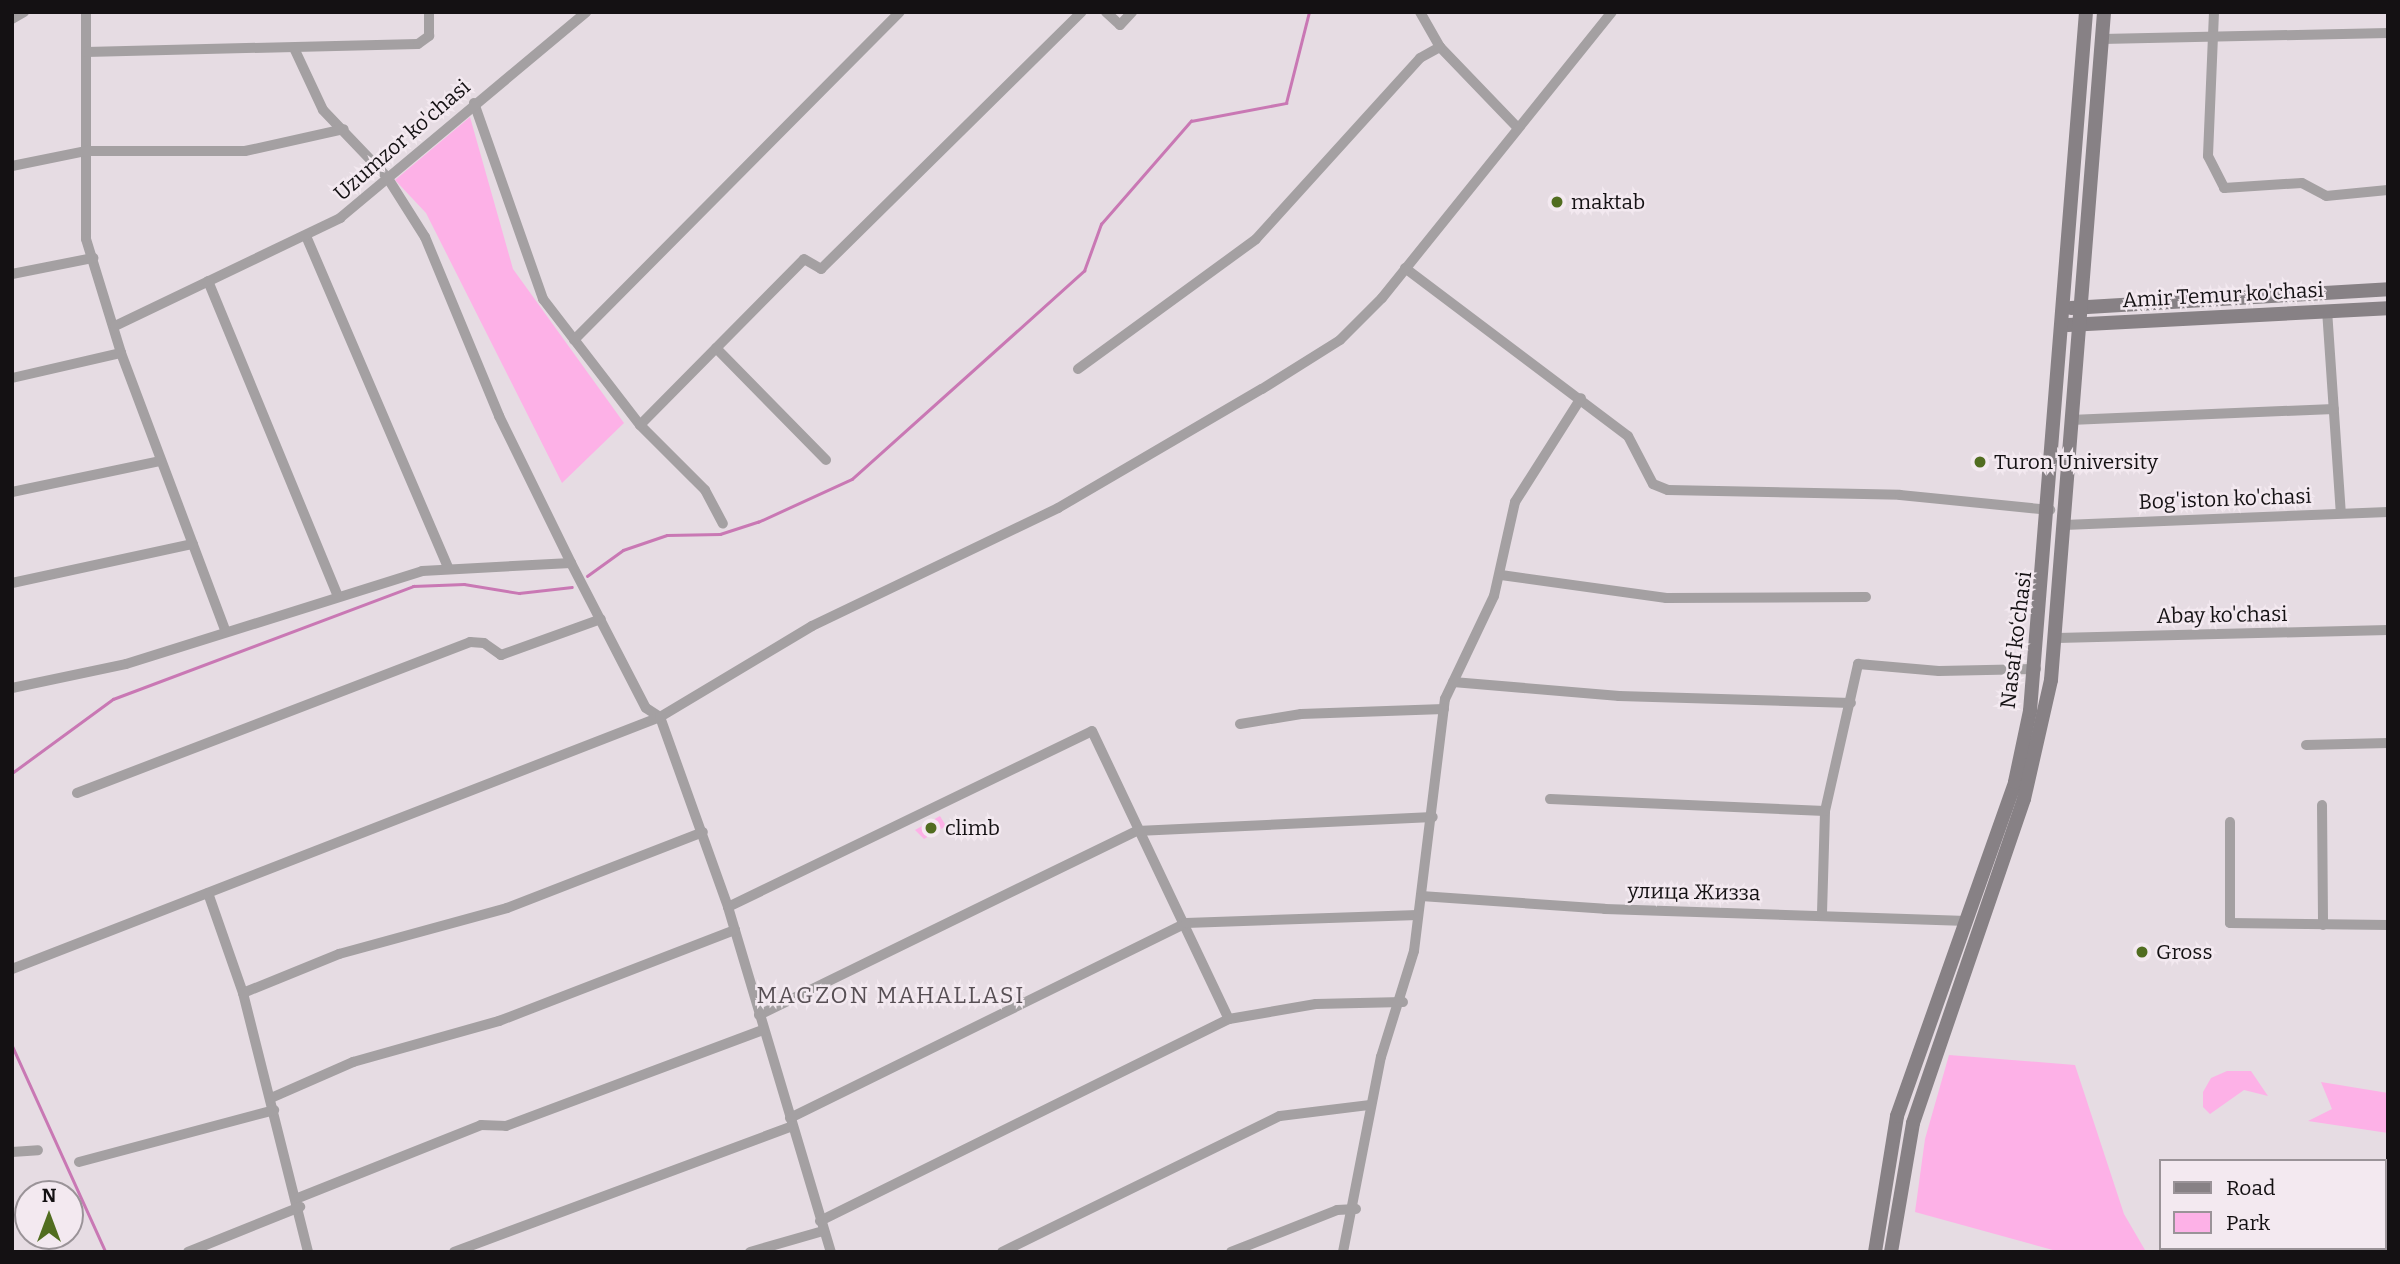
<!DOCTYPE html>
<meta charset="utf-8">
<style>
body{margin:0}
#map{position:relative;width:2400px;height:1264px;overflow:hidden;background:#e6dce3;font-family:Bitter,serif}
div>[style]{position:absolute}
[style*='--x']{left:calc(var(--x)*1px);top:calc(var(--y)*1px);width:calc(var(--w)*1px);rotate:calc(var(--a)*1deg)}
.green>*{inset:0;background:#fdb1e7}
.stream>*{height:2.5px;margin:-1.25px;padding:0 1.25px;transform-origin:1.25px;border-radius:1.25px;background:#c978b4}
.street>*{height:10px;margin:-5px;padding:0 5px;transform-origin:5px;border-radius:5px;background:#a4a0a2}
.secondary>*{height:14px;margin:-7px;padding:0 7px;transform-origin:7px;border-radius:7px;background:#878185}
.dots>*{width:19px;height:19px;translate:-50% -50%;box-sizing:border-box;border:4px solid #f3e9f0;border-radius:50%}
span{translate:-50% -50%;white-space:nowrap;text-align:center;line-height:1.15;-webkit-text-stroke:5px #f3e9f0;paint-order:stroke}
.street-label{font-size:21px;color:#141113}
.poi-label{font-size:21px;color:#141113}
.left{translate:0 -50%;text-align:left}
.neighbourhood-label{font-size:23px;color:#574f54;letter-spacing:2px}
.frame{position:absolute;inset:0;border:14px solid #141113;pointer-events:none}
.legend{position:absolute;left:2159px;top:1159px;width:228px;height:91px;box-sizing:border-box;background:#f3e9f0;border:2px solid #9a9398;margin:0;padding:9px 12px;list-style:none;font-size:21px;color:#141113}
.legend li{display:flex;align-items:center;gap:14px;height:35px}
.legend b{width:35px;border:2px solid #9a9398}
.north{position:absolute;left:14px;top:1180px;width:70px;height:70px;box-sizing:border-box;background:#f3e9f0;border:2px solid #9a9398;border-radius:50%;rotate:0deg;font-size:19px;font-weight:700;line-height:28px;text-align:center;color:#141113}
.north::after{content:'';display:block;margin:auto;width:24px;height:32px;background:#516d20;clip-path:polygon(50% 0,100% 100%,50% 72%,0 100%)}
</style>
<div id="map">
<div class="green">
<i style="clip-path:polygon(470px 117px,513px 269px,624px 423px,562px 483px,426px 213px,395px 180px)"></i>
<i style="clip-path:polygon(940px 816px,946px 826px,924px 839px,915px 830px)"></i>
<i style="clip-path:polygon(1949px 1055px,2075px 1065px,2124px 1214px,2145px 1250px,2060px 1252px,1915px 1212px,1925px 1139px)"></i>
<i style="clip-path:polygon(2227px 1071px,2251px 1071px,2268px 1096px,2244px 1090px,2210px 1114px,2203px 1107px,2203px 1092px,2211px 1078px)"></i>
<i style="clip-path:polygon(2321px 1082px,2388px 1093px,2388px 1133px,2308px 1121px,2332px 1109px)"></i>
</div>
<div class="stream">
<i style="--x:587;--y:576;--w:44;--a:-35.8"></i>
<i style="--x:623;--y:550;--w:46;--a:-18.8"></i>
<i style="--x:667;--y:535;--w:53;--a:-1.1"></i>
<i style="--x:720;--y:534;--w:40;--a:-18"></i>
<i style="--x:758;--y:522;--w:103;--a:-24.6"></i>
<i style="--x:852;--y:479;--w:312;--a:-41.9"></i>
<i style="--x:1084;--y:271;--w:50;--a:-70.1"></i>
<i style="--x:1101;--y:224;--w:137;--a:-48.9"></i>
<i style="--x:1191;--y:121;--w:97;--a:-10.7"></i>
<i style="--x:1286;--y:103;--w:94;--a:-75.8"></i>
<i style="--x:12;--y:773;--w:125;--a:-36.2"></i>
<i style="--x:113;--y:699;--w:321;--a:-20.6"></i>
<i style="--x:413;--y:586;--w:51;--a:-2.2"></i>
<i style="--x:464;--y:584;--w:56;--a:9.3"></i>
<i style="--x:519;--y:593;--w:53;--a:-6.5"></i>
<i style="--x:12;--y:1045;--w:227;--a:65.6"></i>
</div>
<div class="street">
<i style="--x:86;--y:12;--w:227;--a:90"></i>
<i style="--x:86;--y:239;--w:119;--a:72.9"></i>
<i style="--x:121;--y:353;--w:298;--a:69.4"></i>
<i style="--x:1106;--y:12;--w:19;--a:43"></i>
<i style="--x:1120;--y:25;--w:18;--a:-47"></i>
<i style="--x:1420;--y:12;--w:40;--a:60.3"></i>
<i style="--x:1440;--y:47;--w:112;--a:46.1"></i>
<i style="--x:2214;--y:12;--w:144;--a:92.4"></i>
<i style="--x:2208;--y:156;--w:36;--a:63"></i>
<i style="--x:2224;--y:188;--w:78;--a:-3.7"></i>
<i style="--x:2302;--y:183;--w:27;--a:28"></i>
<i style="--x:2326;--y:196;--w:62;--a:-5.5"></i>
<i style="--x:12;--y:19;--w:14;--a:-30"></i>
<i style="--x:2102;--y:39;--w:286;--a:-1.2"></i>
<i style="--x:294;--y:48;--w:68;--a:64.9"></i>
<i style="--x:323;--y:110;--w:93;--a:46.3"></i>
<i style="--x:387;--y:177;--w:71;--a:57.7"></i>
<i style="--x:425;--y:237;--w:194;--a:67.5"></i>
<i style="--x:499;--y:416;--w:164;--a:63.9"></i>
<i style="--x:571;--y:563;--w:163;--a:62.7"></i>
<i style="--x:646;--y:708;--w:17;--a:33"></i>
<i style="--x:660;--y:717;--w:202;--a:70.3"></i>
<i style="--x:728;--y:907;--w:360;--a:73.4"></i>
<i style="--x:86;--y:52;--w:332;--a:-1.4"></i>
<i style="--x:418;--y:44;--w:14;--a:-36"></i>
<i style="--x:429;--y:36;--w:24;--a:-90"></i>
<i style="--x:474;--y:103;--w:208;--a:70.6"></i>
<i style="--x:543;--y:299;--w:159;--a:52.4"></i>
<i style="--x:640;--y:425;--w:92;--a:45"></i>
<i style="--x:705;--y:490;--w:38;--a:62"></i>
<i style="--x:12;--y:166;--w:76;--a:-11.5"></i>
<i style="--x:86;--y:151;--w:159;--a:0"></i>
<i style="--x:245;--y:151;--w:101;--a:-12.5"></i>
<i style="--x:306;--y:236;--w:361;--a:66.8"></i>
<i style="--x:1405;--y:268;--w:279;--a:37"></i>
<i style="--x:1628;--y:436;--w:54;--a:62.5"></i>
<i style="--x:1653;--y:484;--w:16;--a:22"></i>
<i style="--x:1668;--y:490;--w:232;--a:1.2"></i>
<i style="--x:1900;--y:495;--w:151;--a:5.7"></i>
<i style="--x:12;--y:274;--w:83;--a:-11.2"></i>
<i style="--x:208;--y:281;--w:341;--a:67.6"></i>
<i style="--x:2327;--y:310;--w:203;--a:86.1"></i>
<i style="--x:115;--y:326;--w:250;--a:-25.6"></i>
<i style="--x:340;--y:218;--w:321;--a:-39.9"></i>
<i style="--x:574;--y:340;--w:462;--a:-45.2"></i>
<i style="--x:716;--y:348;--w:157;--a:45.5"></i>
<i style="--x:1078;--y:369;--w:220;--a:-36.1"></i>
<i style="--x:1256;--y:239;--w:244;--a:-47.8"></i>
<i style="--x:1420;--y:58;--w:23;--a:-29"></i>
<i style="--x:12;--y:378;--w:112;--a:-12.9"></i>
<i style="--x:2070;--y:420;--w:264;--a:-2.4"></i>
<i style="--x:640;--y:425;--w:233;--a:-45.3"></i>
<i style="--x:804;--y:259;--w:20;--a:30"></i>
<i style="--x:821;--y:269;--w:366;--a:-44.6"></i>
<i style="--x:12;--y:492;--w:152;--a:-11.8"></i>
<i style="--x:2064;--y:525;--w:324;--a:-2.3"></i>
<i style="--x:1501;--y:575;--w:167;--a:7.9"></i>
<i style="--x:1666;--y:598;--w:200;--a:-0.3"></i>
<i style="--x:12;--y:583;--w:185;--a:-12.2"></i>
<i style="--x:2057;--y:638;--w:331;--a:-1.4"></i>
<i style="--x:1453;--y:682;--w:167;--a:4.8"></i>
<i style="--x:1619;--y:696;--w:232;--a:1.7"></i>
<i style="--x:12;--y:688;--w:116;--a:-11.9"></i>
<i style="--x:126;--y:664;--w:310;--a:-17.4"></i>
<i style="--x:422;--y:571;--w:149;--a:-3.1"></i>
<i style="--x:1240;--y:724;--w:62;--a:-9.3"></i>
<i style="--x:1301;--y:714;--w:143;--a:-2"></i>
<i style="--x:2306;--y:745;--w:82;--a:-1.4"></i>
<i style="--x:77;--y:793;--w:421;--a:-21"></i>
<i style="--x:470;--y:642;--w:14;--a:4"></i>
<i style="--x:484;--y:643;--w:21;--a:35"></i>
<i style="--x:501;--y:655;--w:106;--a:-19.8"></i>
<i style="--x:1550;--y:799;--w:275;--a:2.5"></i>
<i style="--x:2322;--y:805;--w:120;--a:89.5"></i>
<i style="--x:2230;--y:822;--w:101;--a:90"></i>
<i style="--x:2230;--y:923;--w:158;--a:0.7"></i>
<i style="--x:208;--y:893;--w:106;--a:70.7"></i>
<i style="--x:243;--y:993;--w:267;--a:75.9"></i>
<i style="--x:1421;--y:896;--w:184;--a:4"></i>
<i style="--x:1605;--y:909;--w:362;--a:1.9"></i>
<i style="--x:728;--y:907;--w:404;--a:-25.8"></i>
<i style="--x:1092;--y:731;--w:319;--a:64.6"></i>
<i style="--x:1822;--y:913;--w:102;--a:-88.3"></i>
<i style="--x:1825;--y:811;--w:151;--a:-77.3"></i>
<i style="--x:1858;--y:664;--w:81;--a:4.9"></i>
<i style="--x:1939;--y:671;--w:97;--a:-1.2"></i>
<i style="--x:12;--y:969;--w:695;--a:-21.25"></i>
<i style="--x:660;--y:717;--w:177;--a:-30.9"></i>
<i style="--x:812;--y:626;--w:273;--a:-25.6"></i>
<i style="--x:1058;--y:508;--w:236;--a:-30.3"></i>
<i style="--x:1262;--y:389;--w:92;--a:-32.1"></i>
<i style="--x:1340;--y:340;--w:59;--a:-45"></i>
<i style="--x:1382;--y:298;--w:367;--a:-51.2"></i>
<i style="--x:243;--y:993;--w:104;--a:-22.1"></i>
<i style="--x:339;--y:954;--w:174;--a:-15.3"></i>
<i style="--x:507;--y:908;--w:210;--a:-21.2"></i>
<i style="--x:759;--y:1015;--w:420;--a:-26"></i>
<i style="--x:1137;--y:831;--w:296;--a:-2.7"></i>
<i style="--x:271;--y:1098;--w:90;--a:-23.7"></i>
<i style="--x:353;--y:1062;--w:152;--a:-15.7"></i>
<i style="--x:499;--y:1021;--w:253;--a:-21.1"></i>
<i style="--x:790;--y:1118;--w:441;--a:-26.2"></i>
<i style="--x:1186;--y:923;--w:232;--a:-2"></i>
<i style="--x:12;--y:1152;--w:26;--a:-4"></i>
<i style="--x:79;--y:1162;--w:202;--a:-14.9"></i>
<i style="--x:298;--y:1198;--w:197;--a:-21.7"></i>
<i style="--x:481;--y:1125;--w:25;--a:2"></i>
<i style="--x:506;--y:1126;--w:274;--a:-20.5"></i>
<i style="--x:820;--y:1221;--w:456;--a:-26.3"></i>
<i style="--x:1229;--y:1019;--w:88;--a:-9.8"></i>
<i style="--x:1316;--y:1004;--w:87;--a:-1.3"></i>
<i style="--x:188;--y:1252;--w:121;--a:-21.9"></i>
<i style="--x:454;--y:1252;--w:361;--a:-20.4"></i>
<i style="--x:750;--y:1252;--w:76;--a:-16"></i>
<i style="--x:1002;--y:1252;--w:309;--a:-26.1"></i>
<i style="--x:1280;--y:1116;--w:91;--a:-7"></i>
<i style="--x:1231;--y:1252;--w:114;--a:-21.6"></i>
<i style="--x:1337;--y:1210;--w:19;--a:-3"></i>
<i style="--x:1343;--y:1252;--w:199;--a:-79"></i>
<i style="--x:1381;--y:1057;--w:111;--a:-72.7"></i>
<i style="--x:1414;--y:951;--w:254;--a:-83"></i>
<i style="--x:1445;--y:699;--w:114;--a:-64.6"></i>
<i style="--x:1494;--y:596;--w:96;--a:-77.4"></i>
<i style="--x:1515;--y:502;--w:123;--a:-57.6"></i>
</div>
<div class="secondary">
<i style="--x:2071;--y:308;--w:318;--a:-3.4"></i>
<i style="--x:2068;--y:325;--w:320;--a:-3"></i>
<i style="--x:1875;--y:1252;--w:138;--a:-80.8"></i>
<i style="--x:1897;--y:1116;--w:354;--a:-70.5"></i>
<i style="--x:2015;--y:782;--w:73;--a:-78.1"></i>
<i style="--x:2030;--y:711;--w:701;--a:-85.42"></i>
<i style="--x:1891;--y:1252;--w:131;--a:-80.3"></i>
<i style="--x:1913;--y:1123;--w:342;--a:-71.1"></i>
<i style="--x:2024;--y:799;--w:122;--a:-77.2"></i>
<i style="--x:2051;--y:680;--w:670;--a:-85.46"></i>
</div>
<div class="dots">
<i style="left:1557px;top:202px;background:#516d20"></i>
<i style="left:1980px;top:462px;background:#516d20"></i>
<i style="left:931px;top:828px;background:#516d20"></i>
<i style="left:2142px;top:952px;background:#516d20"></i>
</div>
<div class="street-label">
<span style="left:402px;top:140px;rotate:-41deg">Uzumzor ko'chasi</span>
<span style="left:2223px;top:295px;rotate:-3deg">Amir Temur ko'chasi</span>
<span style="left:2225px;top:499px;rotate:-2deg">Bog'iston ko'chasi</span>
<span style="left:2222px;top:615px;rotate:-1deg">Abay ko'chasi</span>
<span style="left:2016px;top:640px;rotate:-83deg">Nasaf ko‘chasi</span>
<span style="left:1694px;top:892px;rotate:1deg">улица Жизза</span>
</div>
<div class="poi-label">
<span class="left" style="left:1571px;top:202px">maktab</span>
<span class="left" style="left:1994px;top:462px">Turon University</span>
<span class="left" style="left:945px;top:828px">climb</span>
<span class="left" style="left:2156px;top:952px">Gross</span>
</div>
<div class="neighbourhood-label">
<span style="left:891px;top:995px">MAGZON MAHALLASI</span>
</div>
<div class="frame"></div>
<ul class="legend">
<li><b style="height:9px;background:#878185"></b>Road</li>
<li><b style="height:19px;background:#fdb1e7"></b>Park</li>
</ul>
<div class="north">N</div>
</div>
